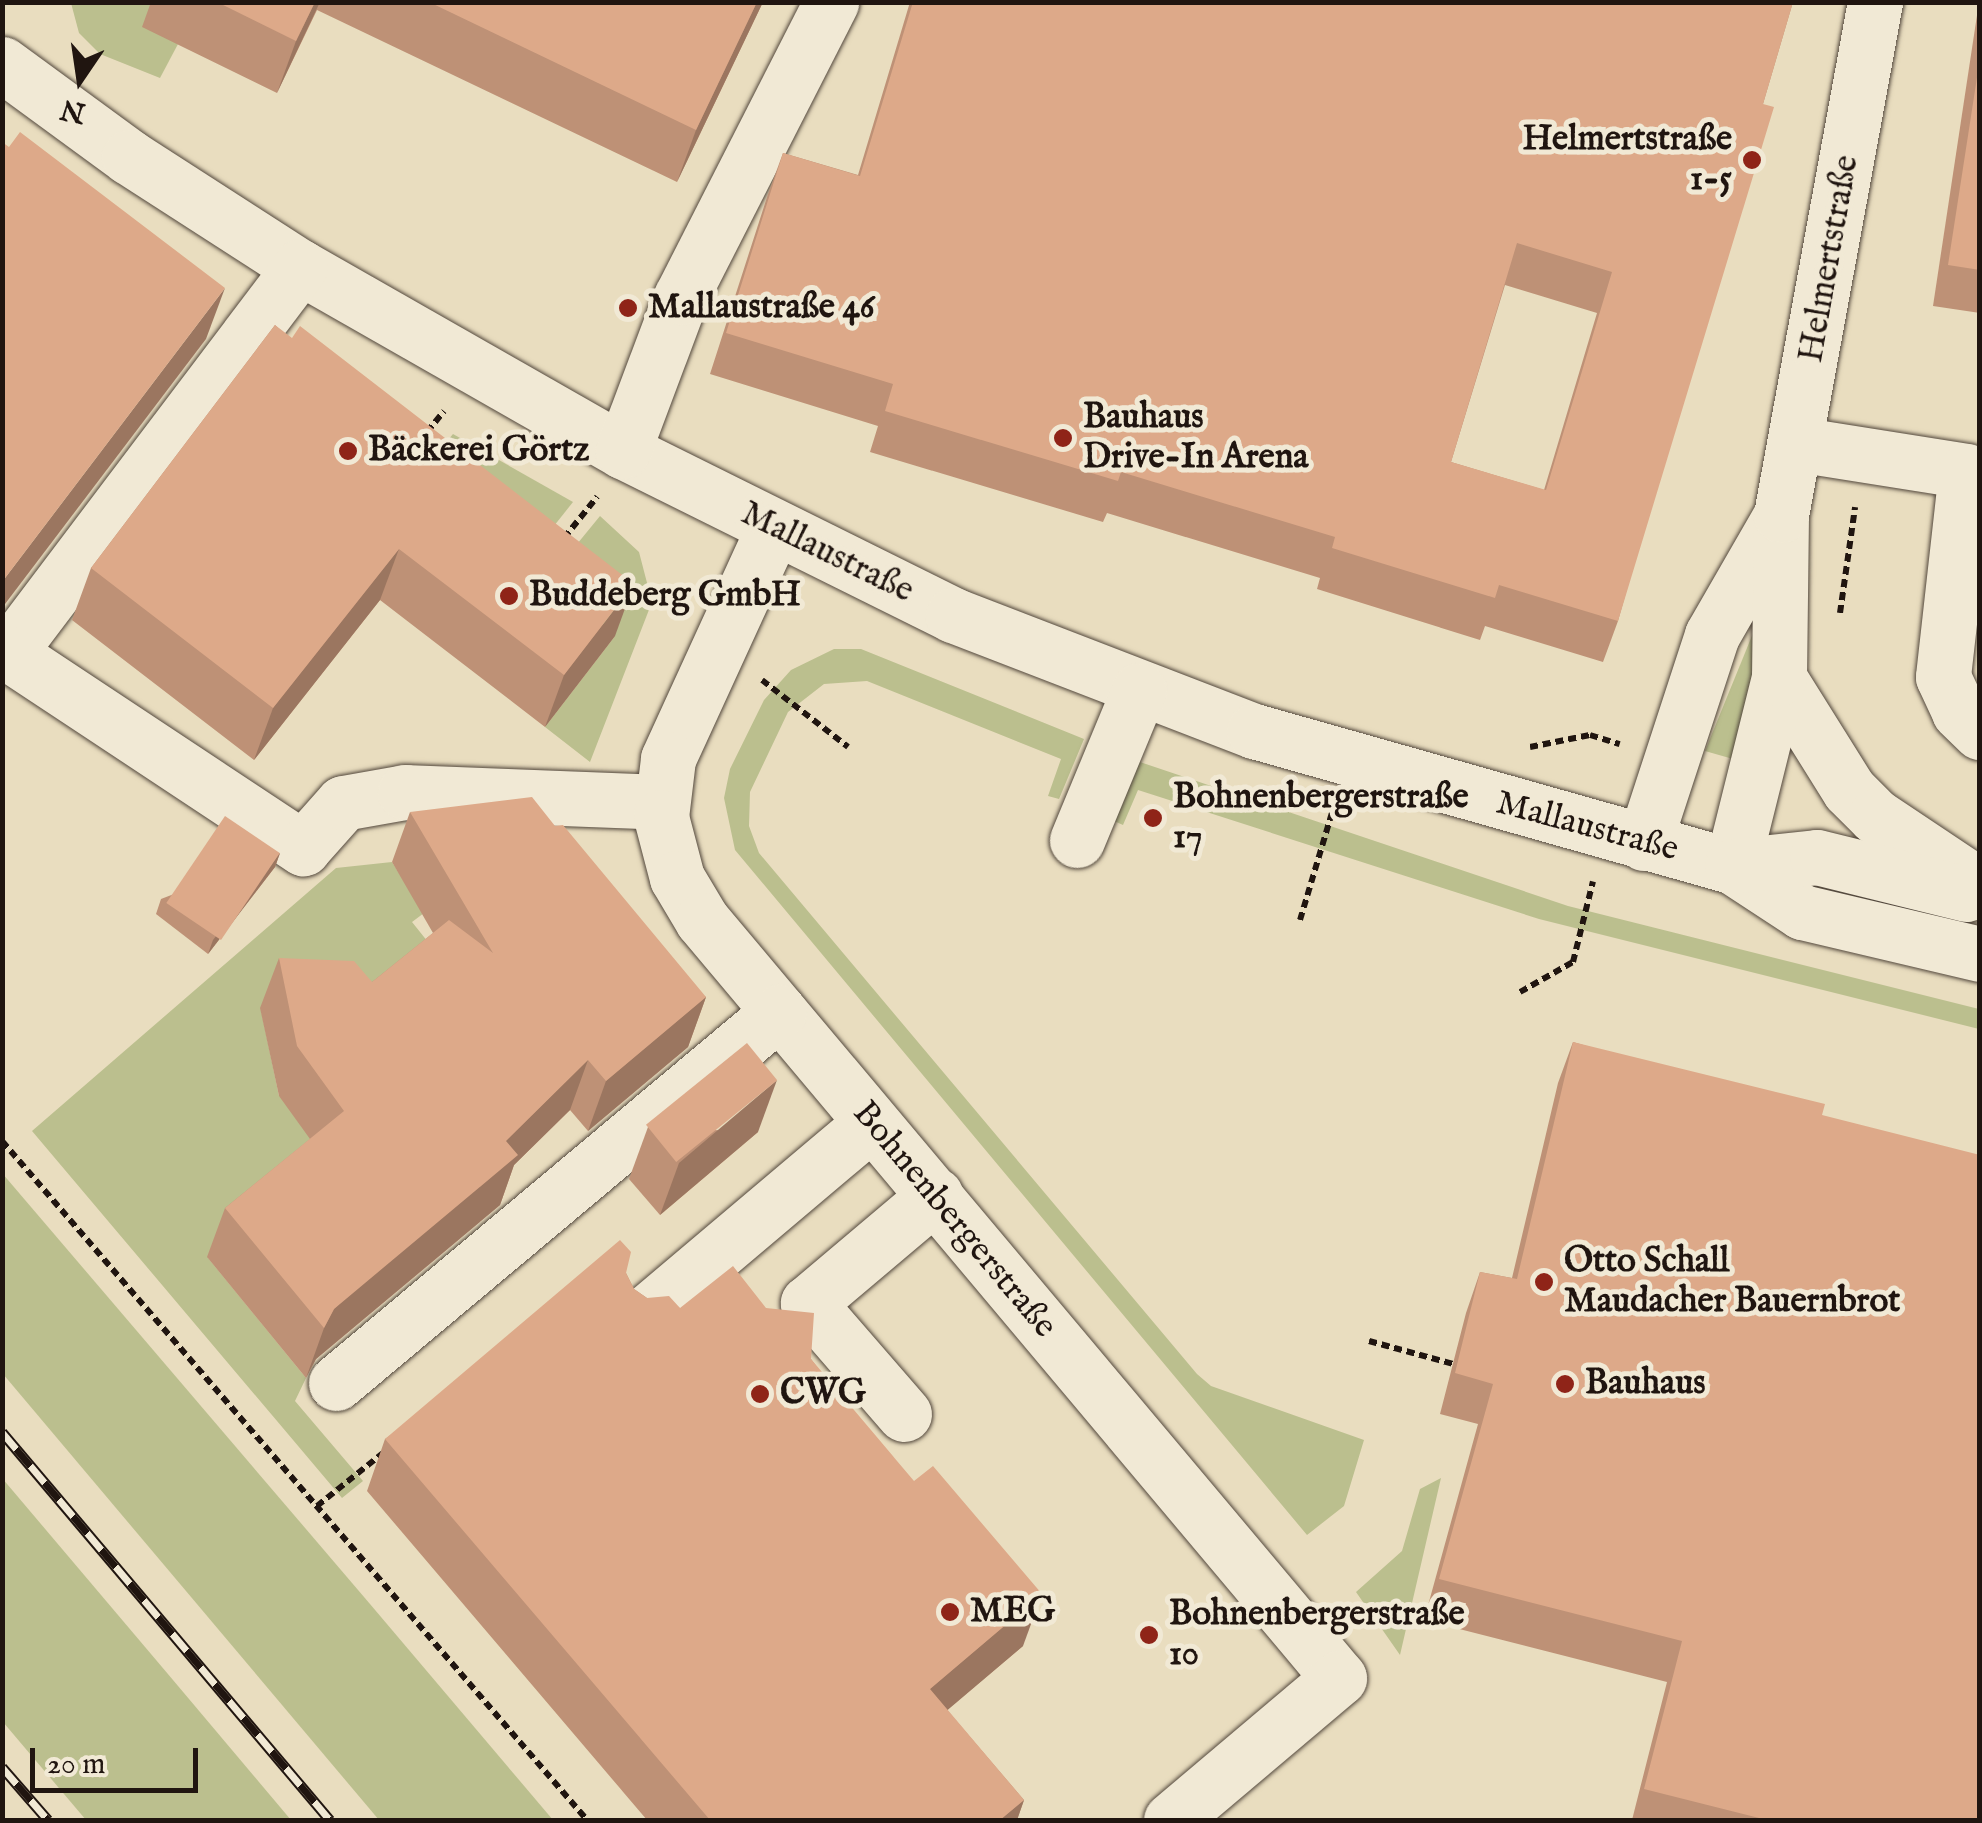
<!DOCTYPE html>
<meta charset="utf-8">
<style>
body{margin:0}
#map{position:relative;width:1982px;height:1823px;overflow:hidden;background:#e9ddbf;font-family:"IM FELL English",serif}
div>[style]{position:absolute}
[style*='--x']{left:calc(var(--x)*1px);top:calc(var(--y)*1px);width:calc(var(--w)*1px);rotate:calc(var(--a)*1deg)}
.green>*{inset:0;background:#bbbf8e}
.path>*{height:6px;margin-top:-3px;transform-origin:0;background:repeating-linear-gradient(90deg,#201510 0 8px,transparent 0 13px)}
.roads{filter:drop-shadow(0 0 2px #52473c) drop-shadow(0 0 2px #52473c)}
.minor>*{height:55px;margin:-27.5px;padding:0 27.5px;transform-origin:27.5px;border-radius:27.5px;background:#f1e9d5}
.rail>*{height:11px;margin-top:-5.5px;transform-origin:0;background:repeating-linear-gradient(90deg,#f1e9d5 0 22px,#201510 0 44px);box-sizing:border-box;border-block:2px solid #201510}
.wall>*{inset:0;background:#be9176}
.shaded-wall>*{inset:0;background:#9b7660}
.building>*{inset:0;background:#dda989;transform-origin:0 0}
.dots>*{width:28px;height:28px;translate:-50% -50%;box-sizing:border-box;border:5px solid #f1e9d5;border-radius:50%}
span{translate:-50% -50%;white-space:nowrap;text-align:center;line-height:1.15;-webkit-text-stroke:10px #f1e9d5;paint-order:stroke}
.poi-label{font-size:35px;color:#201510;font-weight:700}
.right{translate:-100% -50%;text-align:right}
.left{translate:0 -50%;text-align:left}
.street-label{font-size:35px;color:#201510}
.frame{position:absolute;inset:0;border:5px solid #201510;pointer-events:none}
.north{position:absolute;left:30px;top:30px;width:100px;height:100px;-webkit-text-stroke:8px #f1e9d5;paint-order:stroke;rotate:193deg;font-size:28px;font-weight:700;line-height:40px;text-align:center;color:#201510}
.north::after{content:'';display:block;margin:auto;width:35px;height:45px;background:#201510;clip-path:polygon(50% 0,100% 100%,50% 72%,0 100%)}
.scale{position:absolute;left:30px;top:1748px;width:168px;height:45px;box-sizing:border-box;border:5px solid #201510;border-top:0;padding-left:12px;font-size:30px;line-height:35px;white-space:nowrap;color:#201510;-webkit-text-stroke:8px #f1e9d5;paint-order:stroke}
</style>
<div id="map">
<div class="green">
<i style="clip-path:polygon(71px 3px,154px 3px,178px 44px,160px 78px,100px 54px,79px 33px)"></i>
<i style="clip-path:polygon(453px 434px,573px 502px,523px 565px,414px 480px)"></i>
<i style="clip-path:polygon(600px 516px,639px 552px,652px 602px,590px 762px,545px 727px,615px 636px,546px 582px)"></i>
<i style="clip-path:polygon(1765px 616px,1740px 761px,1705px 751px,1758px 621px)"></i>
<i style="clip-path:polygon(834px 649px,861px 649px,1084px 739px,1059px 799px,1048px 796px,1061px 759px,867px 681px,824px 684px,788px 712px,750px 792px,749px 826px,759px 853px,1197px 1374px,1211px 1386px,1364px 1440px,1344px 1506px,1307px 1535px,735px 850px,724px 798px,730px 769px,764px 700px,791px 670px)"></i>
<i style="clip-path:polygon(1137px 761px,1568px 906px,1979px 1009px,1979px 1029px,1539px 919px,1138px 790px,1123px 825px,1114px 821px)"></i>
<i style="clip-path:polygon(392px 862px,424px 913px,412px 922px,464px 987px,261px 1010px,279px 1096px,347px 1107px,208px 1258px,306px 1378px,295px 1401px,363px 1481px,342px 1498px,32px 1131px,336px 868px)"></i>
<i style="clip-path:polygon(2px 1173px,370px 1604px,553px 1820px,379px 1820px,3px 1374px)"></i>
<i style="clip-path:polygon(2px 1478px,173px 1680px,291px 1820px,86px 1820px,3px 1722px)"></i>
<i style="clip-path:polygon(1441px 1478px,1400px 1655px,1356px 1592px,1402px 1551px,1420px 1489px)"></i>
</div>
<div class="path">
<i style="--x:427;--y:432;--w:27;--a:-51"></i>
<i style="--x:564;--y:538;--w:53;--a:-51.2"></i>
<i style="--x:1840;--y:613;--w:107;--a:-81.9"></i>
<i style="--x:762;--y:680;--w:109;--a:37.9"></i>
<i style="--x:1530;--y:747;--w:61;--a:-11.3"></i>
<i style="--x:1590;--y:735;--w:31;--a:17"></i>
<i style="--x:1300;--y:920;--w:116;--a:-73.4"></i>
<i style="--x:1520;--y:992;--w:61;--a:-29.5"></i>
<i style="--x:1573;--y:962;--w:83;--a:-76.1"></i>
<i style="--x:2;--y:1141;--w:896;--a:49.25"></i>
<i style="--x:1369;--y:1341;--w:87;--a:15.3"></i>
<i style="--x:317;--y:1506;--w:85;--a:-38.8"></i>
</div>
<div class="roads">
<div class="minor">
<i style="--x:2;--y:64;--w:157;--a:36.2"></i>
<i style="--x:129;--y:157;--w:203;--a:32.8"></i>
<i style="--x:300;--y:267;--w:372;--a:29.7"></i>
<i style="--x:623;--y:451;--w:369;--a:26.4"></i>
<i style="--x:953;--y:615;--w:323;--a:21.1"></i>
<i style="--x:1254;--y:731;--w:497;--a:15.8"></i>
<i style="--x:1732;--y:866;--w:84;--a:33.3"></i>
<i style="--x:1802;--y:912;--w:183;--a:13.3"></i>
<i style="--x:300;--y:267;--w:484;--a:127.1"></i>
<i style="--x:8;--y:653;--w:354;--a:33.5"></i>
<i style="--x:303;--y:848;--w:60;--a:-48.4"></i>
<i style="--x:343;--y:803;--w:63;--a:-10.1"></i>
<i style="--x:405;--y:792;--w:256;--a:2.2"></i>
<i style="--x:1796;--y:444;--w:172;--a:9"></i>
<i style="--x:1966;--y:471;--w:207;--a:96.4"></i>
<i style="--x:1943;--y:677;--w:38;--a:65"></i>
<i style="--x:1959;--y:712;--w:29;--a:44"></i>
<i style="--x:623;--y:451;--w:165;--a:-69.4"></i>
<i style="--x:681;--y:297;--w:331;--a:-63"></i>
<i style="--x:774;--y:527;--w:255;--a:114.6"></i>
<i style="--x:668;--y:759;--w:58;--a:96.9"></i>
<i style="--x:661;--y:817;--w:63;--a:75.3"></i>
<i style="--x:677;--y:878;--w:49;--a:59.2"></i>
<i style="--x:702;--y:920;--w:990;--a:49.96"></i>
<i style="--x:1339;--y:1678;--w:220;--a:139.8"></i>
<i style="--x:1779;--y:678;--w:132;--a:58"></i>
<i style="--x:1849;--y:790;--w:37;--a:45"></i>
<i style="--x:1875;--y:816;--w:126;--a:33.7"></i>
<i style="--x:1077;--y:840;--w:162;--a:-67.5"></i>
<i style="--x:1644;--y:843;--w:219;--a:-71.9"></i>
<i style="--x:1712;--y:635;--w:138;--a:-60.1"></i>
<i style="--x:1732;--y:866;--w:194;--a:-76"></i>
<i style="--x:1779;--y:678;--w:163;--a:-89.3"></i>
<i style="--x:1781;--y:515;--w:522;--a:-79.62"></i>
<i style="--x:1732;--y:866;--w:85;--a:-6"></i>
<i style="--x:1817;--y:857;--w:154;--a:13.9"></i>
<i style="--x:638;--y:1320;--w:305;--a:-40.2"></i>
<i style="--x:336;--y:1383;--w:578;--a:-39.95"></i>
<i style="--x:904;--y:1414;--w:147;--a:-130.9"></i>
<i style="--x:808;--y:1303;--w:167;--a:-40.2"></i>
</div>
</div>
<div class="rail">
<i style="--x:2;--y:1432;--w:508;--a:49.79"></i>
<i style="--x:2;--y:1767;--w:70;--a:49"></i>
</div>
<div class="wall">
<i style="clip-path:polygon(151px 2px,763px 2px,677px 182px,317px 10px,277px 93px,142px 27px)"></i>
<i style="clip-path:polygon(evenodd,910px 2px,1793px 2px,1763px 104px,1618px 621px,1603px 662px,1485px 626px,1480px 640px,1317px 589px,1320px 578px,1107px 513px,1103px 522px,870px 452px,878px 426px,710px 374px,768px 194px,783px 153px,858px 175px,910px 2px,1505px 285px,1597px 313px,1544px 490px,1451px 462px,1505px 285px)"></i>
<i style="clip-path:polygon(1979px 2px,1980px 2px,1980px 313px,1933px 306px)"></i>
<i style="clip-path:polygon(275px 325px,615px 636px,545px 727px,380px 600px,254px 760px,72px 620px,91px 568px)"></i>
<i style="clip-path:polygon(410px 812px,706px 997px,688px 1047px,588px 1131px,570px 1110px,514px 1165px,500px 1205px,316px 1359px,306px 1378px,207px 1257px,225px 1208px,310px 1139px,279px 1096px,260px 1008px,279px 958px,372px 982px,433px 933px,392px 862px)"></i>
<i style="clip-path:polygon(280px 853px,275px 867px,208px 954px,156px 914px,161px 899px)"></i>
<i style="clip-path:polygon(1573px 1042px,1822px 1115px,1980px 1820px,1632px 1820px,1667px 1682px,1424px 1620px,1478px 1424px,1440px 1414px,1466px 1313px,1480px 1272px,1512px 1278px,1558px 1083px)"></i>
<i style="clip-path:polygon(648px 1127px,758px 1132px,660px 1215px,629px 1179px)"></i>
<i style="clip-path:polygon(626px 1273px,634px 1289px,647px 1298px,680px 1308px,766px 1308px,811px 1359px,1023px 1646px,947px 1710px,1024px 1800px,1017px 1820px,647px 1820px,367px 1491px,385px 1439px)"></i>
</div>
<div class="shaded-wall">
<i style="clip-path:polygon(315px 2px,320px 2px,277px 93px,296px 41px)"></i>
<i style="clip-path:polygon(757px 2px,763px 2px,677px 182px,696px 130px)"></i>
<i style="clip-path:polygon(225px 288px,206px 339px,2px 608px,2px 582px)"></i>
<i style="clip-path:polygon(399px 549px,380px 600px,254px 760px,273px 708px)"></i>
<i style="clip-path:polygon(634px 584px,615px 636px,545px 727px,564px 675px)"></i>
<i style="clip-path:polygon(280px 853px,275px 867px,208px 954px,213px 940px)"></i>
<i style="clip-path:polygon(706px 997px,688px 1047px,588px 1131px,606px 1081px)"></i>
<i style="clip-path:polygon(588px 1060px,570px 1110px,514px 1165px,500px 1205px,316px 1359px,306px 1378px,324px 1328px,334px 1309px)"></i>
<i style="clip-path:polygon(777px 1080px,758px 1132px,660px 1215px,679px 1163px)"></i>
<i style="clip-path:polygon(1042px 1594px,1023px 1646px,911px 1741px,930px 1689px)"></i>
<i style="clip-path:polygon(1024px 1800px,1017px 1820px,1000px 1820px)"></i>
</div>
<div class="building">
<i style="clip-path:polygon(217px 2px,315px 2px,296px 41px)"></i>
<i style="clip-path:polygon(429px 2px,757px 2px,696px 130px)"></i>
<i style="clip-path:polygon(evenodd,913px 2px,1793px 2px,1763px 104px,1774px 107px,1618px 621px,1499px 585px,1495px 598px,1332px 548px,1335px 537px,1121px 472px,1118px 481px,885px 411px,893px 384px,726px 333px,783px 153px,860px 176px,913px 2px,1517px 243px,1612px 272px,1546px 490px,1451px 462px,1517px 243px)"></i>
<i style="clip-path:polygon(1980px 58px,1980px 270px,1948px 265px)"></i>
<i style="clip-path:polygon(20px 132px,225px 288px,2px 582px,2px 142px,9px 147px)"></i>
<i style="clip-path:polygon(275px 325px,292px 338px,300px 326px,634px 584px,564px 675px,399px 549px,273px 708px,91px 568px)"></i>
<i style="clip-path:polygon(532px 797px,555px 826px,563px 825px,706px 997px,606px 1081px,588px 1060px,506px 1141px,518px 1155px,334px 1309px,324px 1328px,225px 1208px,344px 1111px,297px 1046px,279px 958px,354px 961px,372px 982px,449px 920px,493px 953px,410px 812px)"></i>
<i style="left:225px;top:816px;width:66px;height:105px;rotate:34deg"></i>
<i style="clip-path:polygon(1573px 1042px,1825px 1104px,1822px 1115px,1980px 1155px,1980px 1820px,1767px 1820px,1644px 1789px,1682px 1641px,1439px 1579px,1493px 1384px,1455px 1373px,1467px 1324px,1480px 1272px,1517px 1279px)"></i>
<i style="left:747px;top:1043px;width:48px;height:130px;rotate:51deg"></i>
<i style="clip-path:polygon(620px 1240px,631px 1252px,626px 1273px,634px 1289px,647px 1298px,669px 1296px,680px 1308px,733px 1266px,766px 1308px,814px 1313px,811px 1359px,914px 1481px,933px 1466px,1042px 1594px,930px 1689px,1024px 1800px,1000px 1820px,710px 1820px,385px 1439px)"></i>
</div>
<div class="dots">
<i style="left:1752px;top:160px;background:#8f2418"></i>
<i style="left:628px;top:308px;background:#8f2418"></i>
<i style="left:1063px;top:438px;background:#8f2418"></i>
<i style="left:348px;top:451px;background:#8f2418"></i>
<i style="left:509px;top:596px;background:#8f2418"></i>
<i style="left:1153px;top:818px;background:#8f2418"></i>
<i style="left:1544px;top:1282px;background:#8f2418"></i>
<i style="left:1565px;top:1384px;background:#8f2418"></i>
<i style="left:760px;top:1394px;background:#8f2418"></i>
<i style="left:950px;top:1612px;background:#8f2418"></i>
<i style="left:1149px;top:1635px;background:#8f2418"></i>
</div>
<div class="poi-label">
<span class="right" style="left:1732px;top:160px">Helmertstraße<br>1-5</span>
<span class="left" style="left:648px;top:308px">Mallaustraße 46</span>
<span class="left" style="left:1083px;top:438px">Bauhaus<br>Drive-In Arena</span>
<span class="left" style="left:368px;top:451px">Bäckerei Görtz</span>
<span class="left" style="left:529px;top:596px">Buddeberg GmbH</span>
<span class="left" style="left:1173px;top:818px">Bohnenbergerstraße<br>17</span>
<span class="left" style="left:1564px;top:1282px">Otto Schall<br>Maudacher Bauernbrot</span>
<span class="left" style="left:1585px;top:1384px">Bauhaus</span>
<span class="left" style="left:780px;top:1394px">CWG</span>
<span class="left" style="left:970px;top:1612px">MEG</span>
<span class="left" style="left:1169px;top:1635px">Bohnenbergerstraße<br>10</span>
</div>
<div class="street-label">
<span style="left:1830px;top:259px;rotate:-80deg">Helmertstraße</span>
<span style="left:827px;top:553px;rotate:26deg">Mallaustraße</span>
<span style="left:1587px;top:827px;rotate:15deg">Mallaustraße</span>
<span style="left:954px;top:1220px;rotate:50deg">Bohnenbergerstraße</span>
</div>
<div class="frame"></div>
<div class="north">N</div>
<div class="scale">20 m</div>
</div>
